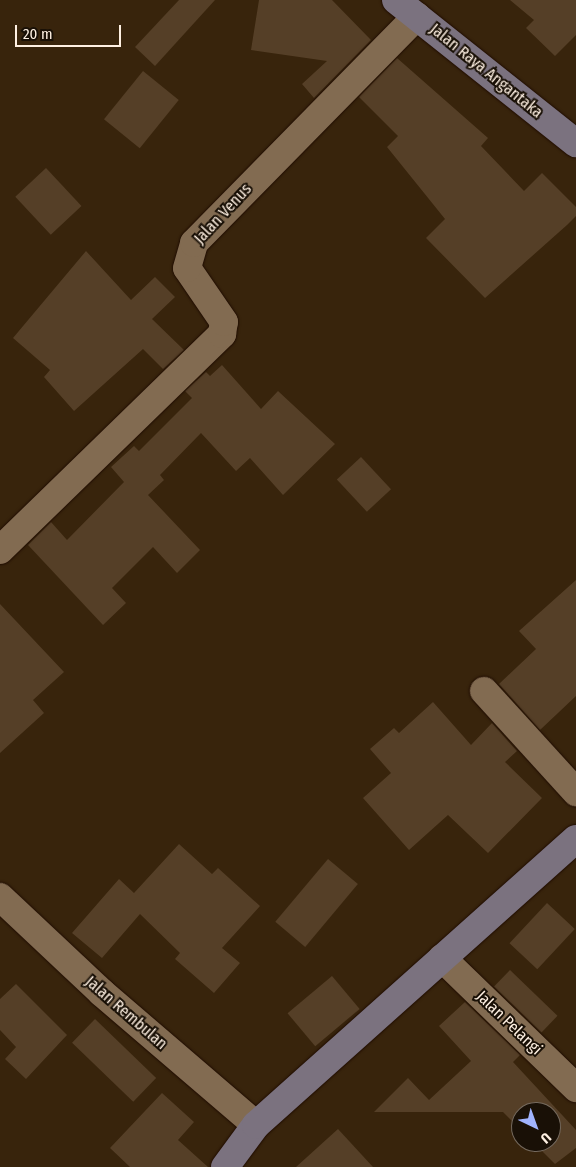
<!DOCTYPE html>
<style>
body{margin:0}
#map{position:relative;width:576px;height:1167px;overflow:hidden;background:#38240c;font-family:"Fira Sans Condensed",sans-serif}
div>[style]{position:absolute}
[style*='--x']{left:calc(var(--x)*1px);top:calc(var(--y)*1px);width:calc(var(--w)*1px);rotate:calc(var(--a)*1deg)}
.building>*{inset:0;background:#553f27;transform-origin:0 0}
.roads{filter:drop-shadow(0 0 1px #1f0c00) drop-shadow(0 0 1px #1f0c00)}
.minor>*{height:28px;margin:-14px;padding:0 14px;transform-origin:14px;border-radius:14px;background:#826b51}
.secondary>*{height:28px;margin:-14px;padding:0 14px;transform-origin:14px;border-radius:14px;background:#7b727f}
span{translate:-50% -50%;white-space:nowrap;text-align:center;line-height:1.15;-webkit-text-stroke:4px #191006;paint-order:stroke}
.street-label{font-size:16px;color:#fef0e2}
.north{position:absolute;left:511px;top:1102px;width:50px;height:50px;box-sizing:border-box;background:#191006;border:1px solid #756a5e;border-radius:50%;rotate:138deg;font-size:14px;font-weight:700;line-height:20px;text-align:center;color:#fef0e2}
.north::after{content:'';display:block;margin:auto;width:18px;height:22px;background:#a0b3fd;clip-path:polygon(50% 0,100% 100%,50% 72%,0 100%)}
.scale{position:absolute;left:15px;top:25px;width:106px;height:22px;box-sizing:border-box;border:2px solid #fef0e2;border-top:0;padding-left:6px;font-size:15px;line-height:18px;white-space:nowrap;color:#fef0e2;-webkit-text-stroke:4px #191006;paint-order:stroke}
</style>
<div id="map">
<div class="building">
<i style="clip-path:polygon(179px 0,215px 0,155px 66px,135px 47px)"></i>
<i style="clip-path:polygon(259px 0,332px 0,371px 40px,314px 98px,302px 84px,327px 61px,251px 50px)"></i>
<i style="clip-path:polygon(510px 0,576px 0,576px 35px,555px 56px,526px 28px,534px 20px)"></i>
<i style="clip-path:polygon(397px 58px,488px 138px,481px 146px,524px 191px,542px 173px,576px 207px,576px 216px,567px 225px,485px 298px,426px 238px,445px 219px,387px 147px,398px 136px,359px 97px)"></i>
<i style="left:143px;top:71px;width:46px;height:62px;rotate:39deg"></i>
<i style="left:46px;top:168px;width:52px;height:42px;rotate:47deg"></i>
<i style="clip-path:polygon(86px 251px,131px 300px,155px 277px,175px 297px,152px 319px,184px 350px,163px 369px,143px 349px,74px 411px,44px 377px,50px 370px,13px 338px)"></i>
<i style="clip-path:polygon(222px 365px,261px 409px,278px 391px,335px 444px,283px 495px,250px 458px,236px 471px,201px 433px,160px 475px,164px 480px,148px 495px,200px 550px,177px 573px,153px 547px,112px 588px,126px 603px,103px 625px,28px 545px,51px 522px,67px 540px,124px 482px,111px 467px,134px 446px,139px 451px,192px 398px,185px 391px,206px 372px,210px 376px)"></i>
<i style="left:361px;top:457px;width:44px;height:33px;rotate:47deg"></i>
<i style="clip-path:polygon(576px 580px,576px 696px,540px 730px,499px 684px,536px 649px,519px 631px)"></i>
<i style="clip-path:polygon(0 604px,64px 672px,33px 700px,44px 713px,0 753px)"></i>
<i style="clip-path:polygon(433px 702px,471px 745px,492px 723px,517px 751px,505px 762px,542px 798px,488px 853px,448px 815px,409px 850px,363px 798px,391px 773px,370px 749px,394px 728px,399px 733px)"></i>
<i style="clip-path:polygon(179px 844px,212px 874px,218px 868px,260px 906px,222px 948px,240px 963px,214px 993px,175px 959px,180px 953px,140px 914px,102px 958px,72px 933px,119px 879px,134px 893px)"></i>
<i style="left:328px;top:859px;width:39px;height:82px;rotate:40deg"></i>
<i style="left:547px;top:903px;width:38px;height:55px;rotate:43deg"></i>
<i style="left:510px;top:970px;width:66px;height:23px;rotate:44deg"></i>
<i style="left:332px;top:976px;width:43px;height:58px;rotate:50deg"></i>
<i style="clip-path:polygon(16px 984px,67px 1035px,26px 1079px,5px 1059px,16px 1047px,0 1030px,0 999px)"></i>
<i style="clip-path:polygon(465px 1002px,520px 1055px,513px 1062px,576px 1130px,576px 1148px,555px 1164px,533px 1142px,551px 1142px,551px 1112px,521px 1112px,521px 1130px,503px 1112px,374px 1112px,408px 1078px,429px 1100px,471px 1061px,439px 1026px)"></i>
<i style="left:95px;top:1019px;width:85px;height:33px;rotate:44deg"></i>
<i style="clip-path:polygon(162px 1093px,194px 1122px,178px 1140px,208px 1167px,130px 1167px,110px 1148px)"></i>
<i style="clip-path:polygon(338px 1129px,373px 1167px,296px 1167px)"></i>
</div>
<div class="roads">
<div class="minor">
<i style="--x:0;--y:550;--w:310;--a:-44.2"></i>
<i style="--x:222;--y:334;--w:12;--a:-81"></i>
<i style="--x:224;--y:322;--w:65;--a:-124.4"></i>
<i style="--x:187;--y:268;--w:26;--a:-74"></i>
<i style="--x:194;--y:243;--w:318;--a:-45.5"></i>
<i style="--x:484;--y:691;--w:137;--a:47.7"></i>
<i style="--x:0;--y:897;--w:139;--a:43.2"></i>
<i style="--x:101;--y:992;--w:204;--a:40.6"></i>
<i style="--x:442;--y:958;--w:187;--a:44.1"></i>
</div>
<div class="secondary">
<i style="--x:396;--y:0;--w:230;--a:38.5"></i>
<i style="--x:225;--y:1167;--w:52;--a:-53.6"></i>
<i style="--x:256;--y:1125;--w:429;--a:-41.8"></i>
</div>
</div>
<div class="street-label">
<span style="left:486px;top:71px;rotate:39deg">Jalan Raya Angantaka</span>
<span style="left:223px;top:214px;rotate:-47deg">Jalan Venus</span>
<span style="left:126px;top:1013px;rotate:41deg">Jalan Rembulan</span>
<span style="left:509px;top:1023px;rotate:44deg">Jalan Pelangi</span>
</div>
<div class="north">U</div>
<div class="scale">20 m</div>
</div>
